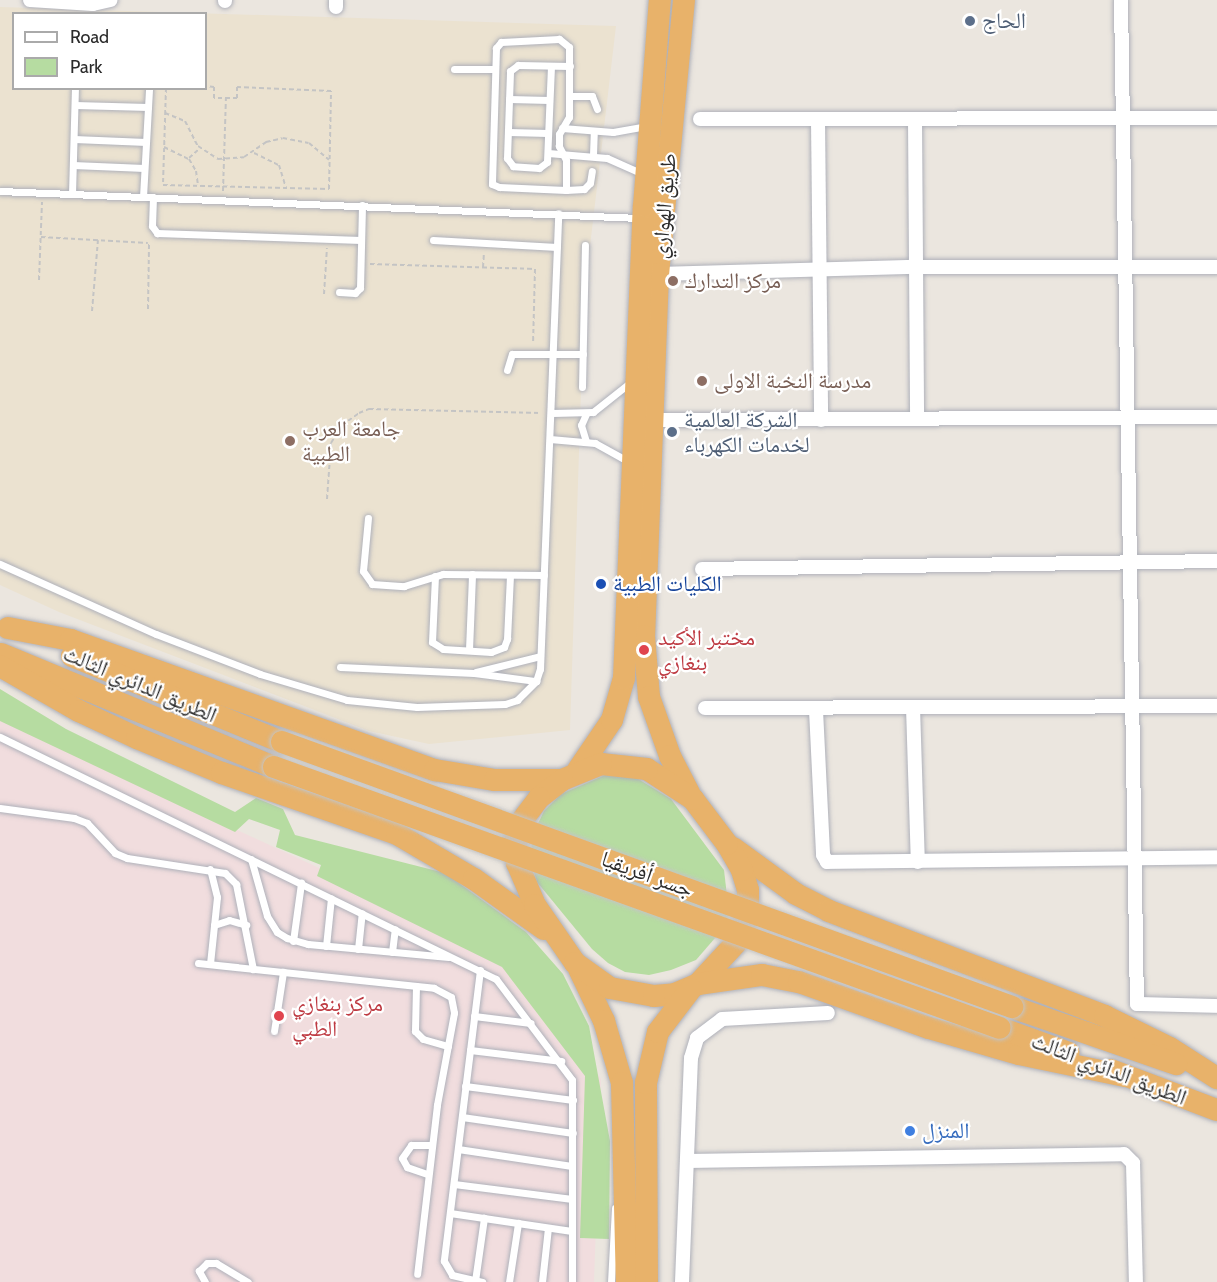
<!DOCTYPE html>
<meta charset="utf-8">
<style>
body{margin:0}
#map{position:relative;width:1217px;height:1282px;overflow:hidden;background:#ebe6df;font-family:Cabin,"Noto Naskh Arabic",sans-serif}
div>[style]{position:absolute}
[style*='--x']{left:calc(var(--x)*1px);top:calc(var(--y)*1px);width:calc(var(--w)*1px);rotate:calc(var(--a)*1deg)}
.education>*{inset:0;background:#ebe2d0}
.medical>*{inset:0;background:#f1ddde}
.green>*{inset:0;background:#b6dca1}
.path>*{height:2px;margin-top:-1px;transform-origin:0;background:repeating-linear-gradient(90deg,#c4c4c4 0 4.5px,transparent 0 7.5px)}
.roads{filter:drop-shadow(0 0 2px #afb1ba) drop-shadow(0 0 2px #afb1ba)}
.service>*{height:7px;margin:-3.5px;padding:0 3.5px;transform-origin:3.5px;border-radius:3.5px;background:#fff}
.minor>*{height:14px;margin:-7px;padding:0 7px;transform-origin:7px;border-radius:7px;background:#fff}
.trunk>*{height:22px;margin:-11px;padding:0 11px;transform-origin:11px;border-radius:11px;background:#e8b26a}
.bridges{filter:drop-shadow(0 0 2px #c4c4c4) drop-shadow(0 0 2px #c4c4c4)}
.trunk-bridge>*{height:22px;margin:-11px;padding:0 11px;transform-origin:11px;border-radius:11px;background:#e8b26a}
.dots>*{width:16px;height:16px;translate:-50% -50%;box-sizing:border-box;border:3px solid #fff;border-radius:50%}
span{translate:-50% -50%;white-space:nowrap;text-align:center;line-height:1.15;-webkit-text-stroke:4.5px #fff;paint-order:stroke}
.service-label{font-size:22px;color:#4e5e75}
.left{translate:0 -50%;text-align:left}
.street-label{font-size:22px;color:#2b2b2b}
.education-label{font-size:22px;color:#785e54}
.transit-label{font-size:22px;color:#164399}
.health-label{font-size:22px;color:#be3a42}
.shop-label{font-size:22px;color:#366cbe}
.legend{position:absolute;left:12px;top:12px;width:195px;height:78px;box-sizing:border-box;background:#fff;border:2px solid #aaa;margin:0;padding:8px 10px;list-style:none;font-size:18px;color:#2b2b2b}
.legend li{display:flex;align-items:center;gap:12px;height:30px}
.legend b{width:30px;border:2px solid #aaa}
</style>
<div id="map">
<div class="education">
<i style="clip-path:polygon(evenodd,0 7px,616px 26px,584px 297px,570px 730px,429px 744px,369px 731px,59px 612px,0 585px,0 7px,14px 14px,206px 14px,206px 88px,14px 88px,14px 14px)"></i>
</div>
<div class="medical">
<i style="clip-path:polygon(0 720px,522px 962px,601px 1079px,594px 1282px,0 1282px)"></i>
</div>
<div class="green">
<i style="clip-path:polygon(0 689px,66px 729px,235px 812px,256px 798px,283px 809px,295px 835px,445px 873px,526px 932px,563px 974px,589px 1026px,610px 1141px,609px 1239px,580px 1238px,585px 1076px,502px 967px,317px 876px,321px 865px,276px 847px,280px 830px,249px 819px,235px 832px,0 721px)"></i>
<i style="clip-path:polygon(610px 773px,635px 777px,671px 799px,724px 870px,729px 913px,722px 930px,696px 960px,671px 970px,649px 975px,625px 972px,608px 963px,592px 949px,537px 882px,531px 862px,532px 836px,544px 811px,561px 794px)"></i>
</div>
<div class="path">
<i style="--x:166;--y:88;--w:97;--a:91.8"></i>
<i style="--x:163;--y:185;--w:166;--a:1.4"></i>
<i style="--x:329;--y:189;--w:98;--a:-88.8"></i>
<i style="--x:331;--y:91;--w:94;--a:-177.6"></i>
<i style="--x:237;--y:87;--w:11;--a:90"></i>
<i style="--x:237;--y:98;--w:23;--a:180"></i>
<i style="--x:214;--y:98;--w:11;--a:-90"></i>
<i style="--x:214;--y:87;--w:8;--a:-173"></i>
<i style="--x:165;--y:113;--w:22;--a:22"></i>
<i style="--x:185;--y:121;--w:28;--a:63"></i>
<i style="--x:198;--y:146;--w:24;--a:33"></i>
<i style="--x:218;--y:159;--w:26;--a:-4"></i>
<i style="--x:244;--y:157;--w:27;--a:-34"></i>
<i style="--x:266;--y:142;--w:17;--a:-13"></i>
<i style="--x:283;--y:138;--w:26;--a:11"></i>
<i style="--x:309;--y:143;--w:26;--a:40"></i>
<i style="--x:164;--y:147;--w:28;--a:26"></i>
<i style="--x:189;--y:159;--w:14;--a:60"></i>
<i style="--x:196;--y:171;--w:14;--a:82"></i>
<i style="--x:254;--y:153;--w:28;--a:26"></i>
<i style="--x:279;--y:165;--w:24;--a:73"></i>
<i style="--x:189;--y:158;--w:15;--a:-42"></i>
<i style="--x:223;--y:191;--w:93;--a:-88.2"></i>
<i style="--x:41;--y:237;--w:107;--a:3.2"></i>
<i style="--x:370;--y:264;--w:165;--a:1.7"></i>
<i style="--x:535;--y:269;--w:75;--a:91.5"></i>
<i style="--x:483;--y:267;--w:15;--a:-86"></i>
<i style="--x:39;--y:280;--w:78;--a:-87.8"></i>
<i style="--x:324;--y:294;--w:46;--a:-86.3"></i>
<i style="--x:148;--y:309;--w:67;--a:-89.1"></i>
<i style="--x:92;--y:311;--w:71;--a:-85.2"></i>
<i style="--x:327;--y:499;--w:56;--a:-85.9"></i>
<i style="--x:331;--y:443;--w:21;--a:-59"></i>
<i style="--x:342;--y:425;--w:21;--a:-35"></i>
<i style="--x:359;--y:413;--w:11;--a:-22"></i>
<i style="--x:369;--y:409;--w:172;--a:1.3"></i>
</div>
<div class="roads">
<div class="service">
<i style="--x:551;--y:66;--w:96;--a:92.4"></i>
<i style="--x:547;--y:162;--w:10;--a:143"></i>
<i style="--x:539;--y:168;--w:26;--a:-176"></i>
<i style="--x:513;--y:166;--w:10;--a:-127"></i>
<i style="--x:507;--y:158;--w:87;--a:-88"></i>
<i style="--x:510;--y:71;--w:10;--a:-37"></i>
<i style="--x:518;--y:65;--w:52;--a:1.1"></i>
<i style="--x:454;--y:69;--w:41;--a:0"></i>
<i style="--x:570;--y:96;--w:22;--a:0"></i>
<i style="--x:592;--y:96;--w:14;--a:69"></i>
<i style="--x:509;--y:99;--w:40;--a:1.4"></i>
<i style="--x:75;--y:105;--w:73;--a:1.6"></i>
<i style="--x:562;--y:128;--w:51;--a:4.5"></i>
<i style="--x:613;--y:132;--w:35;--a:-10"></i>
<i style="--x:508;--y:132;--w:40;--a:1.4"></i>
<i style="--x:74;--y:139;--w:72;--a:2.4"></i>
<i style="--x:548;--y:153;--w:59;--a:4.8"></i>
<i style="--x:607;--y:158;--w:39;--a:24"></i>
<i style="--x:593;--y:155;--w:24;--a:-88"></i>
<i style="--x:73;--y:165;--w:71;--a:2.4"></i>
<i style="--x:566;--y:190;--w:30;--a:-90"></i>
<i style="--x:566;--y:160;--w:16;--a:-117"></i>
<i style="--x:559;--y:146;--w:12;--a:-90"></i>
<i style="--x:559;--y:134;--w:20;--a:-60"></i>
<i style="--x:569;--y:117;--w:70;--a:-90"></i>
<i style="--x:569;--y:47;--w:13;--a:-141"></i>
<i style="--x:559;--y:39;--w:58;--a:177"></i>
<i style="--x:501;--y:42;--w:8;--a:130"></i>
<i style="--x:496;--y:48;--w:136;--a:91.7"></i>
<i style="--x:492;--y:184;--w:8;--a:23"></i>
<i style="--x:499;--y:187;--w:67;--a:2.6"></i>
<i style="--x:566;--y:190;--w:18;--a:-3"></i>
<i style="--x:584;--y:189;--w:8;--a:-45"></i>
<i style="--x:590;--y:183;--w:12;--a:-81"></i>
<i style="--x:0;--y:191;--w:640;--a:2.42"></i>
<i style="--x:72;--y:194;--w:106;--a:-88.4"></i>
<i style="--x:143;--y:197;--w:109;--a:-86.8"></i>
<i style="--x:153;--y:197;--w:29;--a:92"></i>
<i style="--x:152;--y:226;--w:9;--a:54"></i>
<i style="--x:157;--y:233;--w:204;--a:2"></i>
<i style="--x:433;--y:240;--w:124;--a:3.2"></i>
<i style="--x:339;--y:292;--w:16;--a:4"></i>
<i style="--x:355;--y:293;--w:7;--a:-45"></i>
<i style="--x:360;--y:288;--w:83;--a:-88.6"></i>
<i style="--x:507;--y:370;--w:17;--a:-73"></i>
<i style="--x:512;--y:354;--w:71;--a:0"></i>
<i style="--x:582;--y:387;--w:142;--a:-88.8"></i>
<i style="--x:552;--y:413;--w:41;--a:-1.4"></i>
<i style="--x:593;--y:412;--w:50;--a:-38.5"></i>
<i style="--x:586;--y:414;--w:12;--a:114"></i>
<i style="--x:581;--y:425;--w:17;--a:73"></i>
<i style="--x:550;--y:439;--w:45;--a:5.1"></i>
<i style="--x:595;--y:443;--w:39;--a:29"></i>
<i style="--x:368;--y:518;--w:53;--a:95.4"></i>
<i style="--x:363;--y:571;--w:16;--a:55"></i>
<i style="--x:372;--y:584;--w:32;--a:4"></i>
<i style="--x:404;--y:586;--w:41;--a:-17.1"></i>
<i style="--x:443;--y:574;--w:101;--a:0.6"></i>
<i style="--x:0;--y:564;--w:171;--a:24.2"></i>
<i style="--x:156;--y:634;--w:111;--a:21"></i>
<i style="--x:260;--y:674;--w:91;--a:16.6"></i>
<i style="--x:347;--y:700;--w:70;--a:5.7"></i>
<i style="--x:417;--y:707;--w:88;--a:-2"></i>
<i style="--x:505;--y:704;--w:13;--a:-18"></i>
<i style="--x:517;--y:700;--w:27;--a:-45"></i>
<i style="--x:536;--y:681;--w:13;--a:-72"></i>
<i style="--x:540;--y:669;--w:456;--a:-87.7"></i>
<i style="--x:435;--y:576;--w:66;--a:92.6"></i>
<i style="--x:432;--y:642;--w:13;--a:32"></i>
<i style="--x:443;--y:649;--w:48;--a:3.6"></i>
<i style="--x:491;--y:652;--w:14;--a:-21"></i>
<i style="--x:504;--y:647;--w:9;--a:-69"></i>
<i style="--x:507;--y:639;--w:64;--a:-87.3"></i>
<i style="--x:469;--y:650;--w:76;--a:-87.7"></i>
<i style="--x:340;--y:667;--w:134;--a:2.6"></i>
<i style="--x:474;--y:673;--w:63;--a:7.4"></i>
<i style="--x:476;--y:672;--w:66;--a:-14"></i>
<i style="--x:0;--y:737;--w:552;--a:26.01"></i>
<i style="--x:496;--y:979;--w:126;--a:53"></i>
<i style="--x:572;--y:1080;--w:202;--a:90"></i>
<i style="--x:0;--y:808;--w:75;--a:7.7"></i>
<i style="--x:74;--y:818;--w:14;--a:21"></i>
<i style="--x:87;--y:823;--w:41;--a:47"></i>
<i style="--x:115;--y:853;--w:13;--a:23"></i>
<i style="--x:127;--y:858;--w:99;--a:8.7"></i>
<i style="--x:225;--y:873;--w:16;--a:45"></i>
<i style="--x:236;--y:884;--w:87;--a:78.7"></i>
<i style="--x:251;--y:859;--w:59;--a:74.3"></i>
<i style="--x:267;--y:916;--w:19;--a:58"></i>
<i style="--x:277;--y:932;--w:12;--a:31"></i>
<i style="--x:287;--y:938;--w:22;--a:16"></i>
<i style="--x:308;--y:944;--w:141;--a:5.3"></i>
<i style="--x:210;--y:869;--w:29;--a:76"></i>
<i style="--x:217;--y:897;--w:67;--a:96"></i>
<i style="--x:214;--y:925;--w:16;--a:-18"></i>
<i style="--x:229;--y:920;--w:18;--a:16"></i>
<i style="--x:293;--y:941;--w:59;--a:-82.1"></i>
<i style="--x:326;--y:946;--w:48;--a:-84.1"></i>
<i style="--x:358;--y:949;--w:36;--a:-84"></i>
<i style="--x:392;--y:952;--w:23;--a:-83"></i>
<i style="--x:198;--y:963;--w:237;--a:6"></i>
<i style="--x:434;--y:988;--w:19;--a:28"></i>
<i style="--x:451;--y:997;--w:16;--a:79"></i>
<i style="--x:454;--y:1013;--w:94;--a:100.5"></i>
<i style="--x:437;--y:1105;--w:170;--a:96.7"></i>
<i style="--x:480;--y:970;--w:293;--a:97.1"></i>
<i style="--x:444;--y:1261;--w:16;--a:60"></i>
<i style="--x:452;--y:1275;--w:31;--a:13"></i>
<i style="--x:416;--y:986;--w:45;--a:91.3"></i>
<i style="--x:415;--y:1031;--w:11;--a:45"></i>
<i style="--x:423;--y:1039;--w:26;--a:16"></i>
<i style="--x:474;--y:1016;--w:57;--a:7"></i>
<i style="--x:274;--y:1031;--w:60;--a:-81.3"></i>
<i style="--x:470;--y:1050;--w:92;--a:6.9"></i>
<i style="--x:465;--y:1086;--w:109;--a:7.4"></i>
<i style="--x:462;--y:1117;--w:112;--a:8.2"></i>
<i style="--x:458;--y:1149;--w:115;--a:8.5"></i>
<i style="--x:427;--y:1174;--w:21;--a:-161"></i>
<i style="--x:407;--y:1167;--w:10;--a:-119"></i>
<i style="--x:402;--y:1158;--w:16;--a:-55"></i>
<i style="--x:411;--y:1145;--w:20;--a:0"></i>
<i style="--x:454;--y:1184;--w:119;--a:7.2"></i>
<i style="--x:450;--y:1213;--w:123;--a:8.4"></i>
<i style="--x:475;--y:1281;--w:64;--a:-81.9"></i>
<i style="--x:205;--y:1282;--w:13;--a:-119"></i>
<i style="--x:199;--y:1271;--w:11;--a:-45"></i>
<i style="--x:207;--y:1263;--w:9;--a:0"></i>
<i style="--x:216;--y:1263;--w:37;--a:31"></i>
<i style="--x:509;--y:1282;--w:60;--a:-81.3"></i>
<i style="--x:542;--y:1282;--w:54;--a:-83.7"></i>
<i style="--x:611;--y:1282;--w:74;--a:-86.9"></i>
</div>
<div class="minor">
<i style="--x:30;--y:0;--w:63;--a:3.6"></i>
<i style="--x:93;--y:4;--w:18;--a:-13"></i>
<i style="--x:1121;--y:0;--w:1004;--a:89.09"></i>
<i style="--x:1137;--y:1004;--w:80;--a:1.4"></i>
<i style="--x:225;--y:1;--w:1;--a:-90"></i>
<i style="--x:336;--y:7;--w:7;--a:-90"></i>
<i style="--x:700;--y:119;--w:517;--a:-0.11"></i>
<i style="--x:818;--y:119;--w:301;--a:89.4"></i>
<i style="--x:915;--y:119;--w:300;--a:89.6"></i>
<i style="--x:658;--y:274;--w:258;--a:-1.6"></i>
<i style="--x:916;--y:267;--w:301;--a:0"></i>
<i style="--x:653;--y:420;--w:564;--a:-0.3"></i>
<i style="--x:702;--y:569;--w:515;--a:-0.89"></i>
<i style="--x:913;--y:707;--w:155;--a:88.2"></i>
<i style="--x:705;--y:708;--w:512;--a:-0.22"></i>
<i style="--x:816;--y:710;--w:145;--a:87.2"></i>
<i style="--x:823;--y:855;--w:8;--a:60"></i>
<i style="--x:827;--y:862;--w:390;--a:-0.7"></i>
<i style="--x:687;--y:1161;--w:437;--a:-0.9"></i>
<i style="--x:1124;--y:1154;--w:13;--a:45"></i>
<i style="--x:1133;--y:1163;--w:119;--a:88.6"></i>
<i style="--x:682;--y:1282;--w:224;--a:-87.7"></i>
<i style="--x:691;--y:1058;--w:21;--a:-73"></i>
<i style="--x:697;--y:1038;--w:31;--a:-37"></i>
<i style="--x:722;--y:1019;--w:106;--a:-3.2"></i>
</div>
<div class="trunk">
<i style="--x:684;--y:0;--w:275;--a:95.4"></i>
<i style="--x:658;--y:274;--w:362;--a:92.2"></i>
<i style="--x:644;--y:636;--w:61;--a:85.3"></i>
<i style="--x:649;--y:697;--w:63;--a:70.4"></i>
<i style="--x:670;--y:756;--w:42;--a:62.8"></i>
<i style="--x:8;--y:628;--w:64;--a:10.8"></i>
<i style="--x:71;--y:640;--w:387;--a:19.7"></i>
<i style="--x:435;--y:770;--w:61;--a:9.5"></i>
<i style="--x:495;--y:780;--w:67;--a:0"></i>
<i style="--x:1;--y:654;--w:295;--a:22.5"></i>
<i style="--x:72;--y:656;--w:227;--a:22.3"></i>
<i style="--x:0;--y:666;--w:91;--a:29.7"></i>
<i style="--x:79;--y:711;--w:64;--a:25"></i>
<i style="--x:137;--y:738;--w:92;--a:22.4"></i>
<i style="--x:222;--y:773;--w:185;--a:19.2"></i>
<i style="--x:397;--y:834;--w:89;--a:30.3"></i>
<i style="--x:474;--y:879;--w:86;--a:35.5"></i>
<i style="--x:578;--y:770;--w:60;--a:-55.8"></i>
<i style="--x:612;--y:720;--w:44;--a:-74.1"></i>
<i style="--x:624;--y:678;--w:472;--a:-87.6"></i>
<i style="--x:644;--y:206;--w:207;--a:-85.6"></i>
<i style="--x:733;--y:848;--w:78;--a:36.1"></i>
<i style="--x:796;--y:894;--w:37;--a:27"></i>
<i style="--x:829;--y:911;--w:295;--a:20.8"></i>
<i style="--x:1105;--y:1016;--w:72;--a:26.2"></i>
<i style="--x:1170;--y:1048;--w:56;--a:32.6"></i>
<i style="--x:579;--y:969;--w:58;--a:64.3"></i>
<i style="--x:604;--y:1021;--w:65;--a:73.8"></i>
<i style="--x:622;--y:1083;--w:199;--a:88.6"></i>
<i style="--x:698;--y:984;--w:56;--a:-47.2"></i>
<i style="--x:736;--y:943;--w:30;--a:-66"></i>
<i style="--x:748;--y:916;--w:26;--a:-90"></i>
<i style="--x:748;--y:890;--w:21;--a:-107"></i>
<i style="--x:742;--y:870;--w:30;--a:-120"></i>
<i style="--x:727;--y:844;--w:56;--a:-127.1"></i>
<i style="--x:693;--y:799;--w:55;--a:-146.9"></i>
<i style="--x:647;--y:769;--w:46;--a:-173.8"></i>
<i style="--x:601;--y:764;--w:42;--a:157.7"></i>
<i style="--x:562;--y:780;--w:29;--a:142"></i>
<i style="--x:539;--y:798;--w:25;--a:127"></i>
<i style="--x:524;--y:818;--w:26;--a:111"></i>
<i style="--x:515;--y:842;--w:21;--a:85"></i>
<i style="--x:517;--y:863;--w:46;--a:66.8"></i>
<i style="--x:535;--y:905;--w:70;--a:55.4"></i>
<i style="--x:575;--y:963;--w:43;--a:35.5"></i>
<i style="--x:610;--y:988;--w:45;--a:10.3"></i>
<i style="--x:654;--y:996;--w:21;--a:-5"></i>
<i style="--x:675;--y:994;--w:25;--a:-23"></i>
<i style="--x:698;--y:984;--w:65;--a:-8"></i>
<i style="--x:762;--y:975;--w:38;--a:11"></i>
<i style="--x:799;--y:982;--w:138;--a:19.5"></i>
<i style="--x:929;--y:1028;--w:94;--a:16.1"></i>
<i style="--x:1019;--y:1054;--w:108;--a:11.7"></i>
<i style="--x:1012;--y:1007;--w:174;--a:19.2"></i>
<i style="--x:1000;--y:1028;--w:73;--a:19.9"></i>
<i style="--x:1111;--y:1070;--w:113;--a:20.7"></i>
<i style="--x:647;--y:1282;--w:199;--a:-90.3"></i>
<i style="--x:646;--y:1083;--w:52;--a:-76.8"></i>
<i style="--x:658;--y:1032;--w:54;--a:-52.5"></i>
</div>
</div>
<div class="bridges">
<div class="trunk-bridge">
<i style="--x:282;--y:742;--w:777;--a:19.95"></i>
<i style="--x:274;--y:767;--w:771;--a:19.77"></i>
</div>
</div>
<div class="dots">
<i style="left:970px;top:21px;background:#5c6f8a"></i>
<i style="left:673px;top:281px;background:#8d6e63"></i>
<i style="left:702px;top:381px;background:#8d6e63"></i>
<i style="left:672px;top:432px;background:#5c6f8a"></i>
<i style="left:290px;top:441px;background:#8d6e63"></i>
<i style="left:601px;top:584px;background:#1a4fb4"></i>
<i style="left:644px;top:650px;background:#e0444e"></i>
<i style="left:279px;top:1016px;background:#e0444e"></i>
<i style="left:910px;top:1131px;background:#3f7fe0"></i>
</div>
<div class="service-label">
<span class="left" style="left:982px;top:21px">الحاج</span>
<span class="left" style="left:684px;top:432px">الشركة العالمية<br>لخدمات الكهرباء</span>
</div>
<div class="street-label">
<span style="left:664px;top:206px;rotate:-85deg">طريق الهواري</span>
<span style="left:140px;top:684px;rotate:23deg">الطريق الدائري الثالث</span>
<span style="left:647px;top:874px;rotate:20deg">جسر أفريقيا</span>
<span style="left:1109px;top:1069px;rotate:21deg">الطريق الدائري الثالث</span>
</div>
<div class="education-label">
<span class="left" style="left:685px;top:281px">مركز التدارك</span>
<span class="left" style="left:714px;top:381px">مدرسة النخبة الاولى</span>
<span class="left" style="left:302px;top:441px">جامعة العرب<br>الطبية</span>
</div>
<div class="transit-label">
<span class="left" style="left:613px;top:584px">الكليات الطبية</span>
</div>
<div class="health-label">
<span class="left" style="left:658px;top:650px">مختبر الأكيد<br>بنغازي</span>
<span class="left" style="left:292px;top:1016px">مركز بنغازي<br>الطبي</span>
</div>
<div class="shop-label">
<span class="left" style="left:922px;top:1131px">المنزل</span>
</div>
<ul class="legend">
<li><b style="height:8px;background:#fff"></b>Road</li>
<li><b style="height:16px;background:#b6dca1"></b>Park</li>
</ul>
</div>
